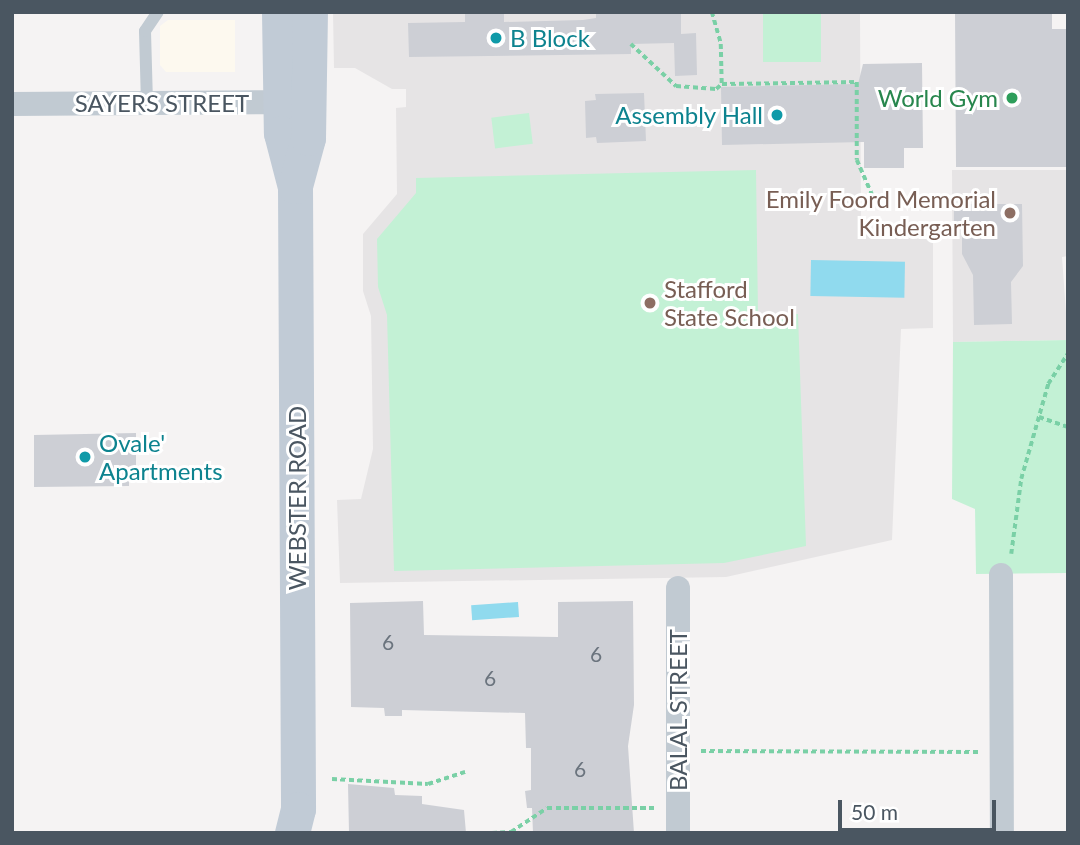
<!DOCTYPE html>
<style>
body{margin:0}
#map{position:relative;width:1080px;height:845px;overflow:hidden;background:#f5f3f3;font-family:Lato,sans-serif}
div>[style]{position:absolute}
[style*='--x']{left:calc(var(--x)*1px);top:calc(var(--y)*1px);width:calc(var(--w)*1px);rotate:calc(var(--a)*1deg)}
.commercial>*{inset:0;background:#fdf9ef}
.education>*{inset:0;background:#e6e4e5}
.green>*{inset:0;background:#c3f1d5;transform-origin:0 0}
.water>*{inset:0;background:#90daee;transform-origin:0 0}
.building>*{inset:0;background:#cdcfd5}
.path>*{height:3.5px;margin-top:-1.75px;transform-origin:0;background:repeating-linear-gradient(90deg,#7ad0a6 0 5px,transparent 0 8.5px)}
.lane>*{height:12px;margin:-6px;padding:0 6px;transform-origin:6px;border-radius:6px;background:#c1cad2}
.street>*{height:24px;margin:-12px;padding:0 12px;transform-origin:12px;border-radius:12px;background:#c1cad2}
.secondary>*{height:35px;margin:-17.5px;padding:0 17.5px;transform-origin:17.5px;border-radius:17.5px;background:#c1cbd6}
.dots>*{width:19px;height:19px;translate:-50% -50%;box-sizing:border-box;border:4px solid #fff;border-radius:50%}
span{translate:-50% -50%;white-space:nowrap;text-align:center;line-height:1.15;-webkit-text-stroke:6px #fff;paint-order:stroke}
.number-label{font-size:21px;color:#6b747e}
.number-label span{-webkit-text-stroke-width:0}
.culture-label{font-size:24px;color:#0d838f}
.left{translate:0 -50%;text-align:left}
.right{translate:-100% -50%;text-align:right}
.leisure-label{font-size:24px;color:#27864d}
.street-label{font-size:24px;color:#4a5661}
.education-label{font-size:24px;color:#785e54}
.frame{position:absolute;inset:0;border:14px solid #4a5661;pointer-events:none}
.scale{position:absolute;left:838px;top:800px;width:158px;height:32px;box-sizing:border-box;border:4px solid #4a5661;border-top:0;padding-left:9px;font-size:21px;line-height:24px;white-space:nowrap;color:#4a5661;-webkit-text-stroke:5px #fff;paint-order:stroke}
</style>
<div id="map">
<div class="commercial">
<i style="clip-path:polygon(168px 20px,235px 20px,235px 72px,166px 72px,160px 65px,160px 26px)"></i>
</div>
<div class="education">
<i style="clip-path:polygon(333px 12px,860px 12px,861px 233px,933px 234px,933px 328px,901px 329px,892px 540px,726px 577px,340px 583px,337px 500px,361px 499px,373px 449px,371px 316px,363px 291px,363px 234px,397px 194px,396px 108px,406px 107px,406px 89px,392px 89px,355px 68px,334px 68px)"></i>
<i style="clip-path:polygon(952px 170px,1068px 170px,1068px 256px,1062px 257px,1068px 340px,953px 342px)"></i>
</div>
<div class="green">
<i style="left:763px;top:12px;width:58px;height:50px"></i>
<i style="left:529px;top:113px;width:31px;height:38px;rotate:83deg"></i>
<i style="clip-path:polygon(756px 170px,758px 314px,798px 314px,806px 546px,724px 563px,394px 571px,387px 315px,378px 287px,377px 239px,416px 193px,416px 178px)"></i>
<i style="clip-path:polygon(1068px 340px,1068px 573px,976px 574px,975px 509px,952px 499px,953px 342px)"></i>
</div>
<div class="water">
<i style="left:811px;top:260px;width:94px;height:36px;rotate:1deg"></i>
<i style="left:518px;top:602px;width:15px;height:47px;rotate:86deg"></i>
</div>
<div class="building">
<i style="clip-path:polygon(465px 12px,504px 12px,504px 22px,583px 20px,596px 18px,596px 12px,681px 14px,681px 34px,696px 33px,697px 75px,675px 76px,674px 43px,631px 44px,631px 54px,409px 57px,408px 23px,465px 22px)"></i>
<i style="clip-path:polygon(955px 12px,1052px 12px,1052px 29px,1068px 29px,1068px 167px,956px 167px)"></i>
<i style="clip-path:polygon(922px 63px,923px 148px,904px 148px,904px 168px,864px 168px,864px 142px,722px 145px,721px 87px,858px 84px,863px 64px)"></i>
<i style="clip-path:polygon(644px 93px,646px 141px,597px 143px,596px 137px,586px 138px,585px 101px,596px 100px,595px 94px)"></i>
<i style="clip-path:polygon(954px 204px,1022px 204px,1023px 266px,1011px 282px,1012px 324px,974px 325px,973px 275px,962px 254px,962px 225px,954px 225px)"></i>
<i style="clip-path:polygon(136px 433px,136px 479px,129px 479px,129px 486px,34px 487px,34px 435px)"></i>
<i style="clip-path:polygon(423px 601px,424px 635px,558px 637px,558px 602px,633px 601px,634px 705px,628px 746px,634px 833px,533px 833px,532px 808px,527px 808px,525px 791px,531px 790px,531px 748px,526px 748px,525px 713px,402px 710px,402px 716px,385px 716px,384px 708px,351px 707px,350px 603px)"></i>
<i style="clip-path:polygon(348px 784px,394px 788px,395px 795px,422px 796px,422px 804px,464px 810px,466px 833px,349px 833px)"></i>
</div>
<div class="path">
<i style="--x:712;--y:12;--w:33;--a:74"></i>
<i style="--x:721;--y:44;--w:40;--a:88.6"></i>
<i style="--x:722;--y:84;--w:135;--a:-0.8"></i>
<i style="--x:857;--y:82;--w:78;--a:90"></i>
<i style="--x:857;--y:160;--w:43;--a:66.4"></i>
<i style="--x:631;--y:44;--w:62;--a:43"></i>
<i style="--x:676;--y:86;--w:40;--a:4.3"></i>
<i style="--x:716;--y:89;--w:8;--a:-40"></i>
<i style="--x:1039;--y:417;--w:31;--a:19"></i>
<i style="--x:1011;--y:554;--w:76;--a:-82.4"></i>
<i style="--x:1021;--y:479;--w:99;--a:-74.1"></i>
<i style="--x:1048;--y:384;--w:37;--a:-57"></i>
<i style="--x:701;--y:751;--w:279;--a:0.2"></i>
<i style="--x:332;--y:779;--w:96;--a:3"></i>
<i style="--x:428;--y:784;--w:39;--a:-18"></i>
<i style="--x:492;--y:833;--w:19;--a:-3"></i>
<i style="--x:511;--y:832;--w:43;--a:-33.7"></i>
<i style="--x:547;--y:808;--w:108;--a:0"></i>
</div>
<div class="lane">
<i style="--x:147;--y:103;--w:72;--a:-91.6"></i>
<i style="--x:145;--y:31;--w:23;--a:-56"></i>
</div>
<div class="street">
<i style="--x:12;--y:104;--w:268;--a:-0.4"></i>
<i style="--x:280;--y:102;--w:15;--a:-20"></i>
<i style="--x:1001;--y:575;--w:258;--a:89.8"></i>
<i style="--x:678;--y:588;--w:245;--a:90"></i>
</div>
<div class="secondary">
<i style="--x:279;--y:12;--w:121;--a:89.1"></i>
<i style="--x:281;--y:133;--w:56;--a:75.5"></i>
<i style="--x:295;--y:187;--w:622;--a:89.72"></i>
<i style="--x:298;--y:809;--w:25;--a:104"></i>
<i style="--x:295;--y:186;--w:50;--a:-74.8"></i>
<i style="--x:308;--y:138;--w:126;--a:-89.1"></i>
</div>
<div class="dots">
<i style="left:496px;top:38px;background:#0f9aa8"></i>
<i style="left:1012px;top:98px;background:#2e9e5b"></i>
<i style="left:777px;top:115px;background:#0f9aa8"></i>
<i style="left:1010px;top:213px;background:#8d6e63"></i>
<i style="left:650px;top:303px;background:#8d6e63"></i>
<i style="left:85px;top:457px;background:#0f9aa8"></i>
</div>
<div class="number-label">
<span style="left:388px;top:642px">6</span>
<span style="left:596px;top:654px">6</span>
<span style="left:490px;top:678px">6</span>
<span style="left:580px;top:769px">6</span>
</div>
<div class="culture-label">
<span class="left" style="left:510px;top:38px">B Block</span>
<span class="right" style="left:763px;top:115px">Assembly Hall</span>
<span class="left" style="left:99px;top:457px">Ovale'<br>Apartments</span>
</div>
<div class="leisure-label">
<span class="right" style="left:998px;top:98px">World Gym</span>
</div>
<div class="street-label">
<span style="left:162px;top:103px">SAYERS STREET</span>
<span style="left:297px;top:498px;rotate:-90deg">WEBSTER ROAD</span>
<span style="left:678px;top:710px;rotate:-90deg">BALAL STREET</span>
</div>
<div class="education-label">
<span class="right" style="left:996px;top:213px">Emily Foord Memorial<br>Kindergarten</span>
<span class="left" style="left:664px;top:303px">Stafford<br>State School</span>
</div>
<div class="frame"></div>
<div class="scale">50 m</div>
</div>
